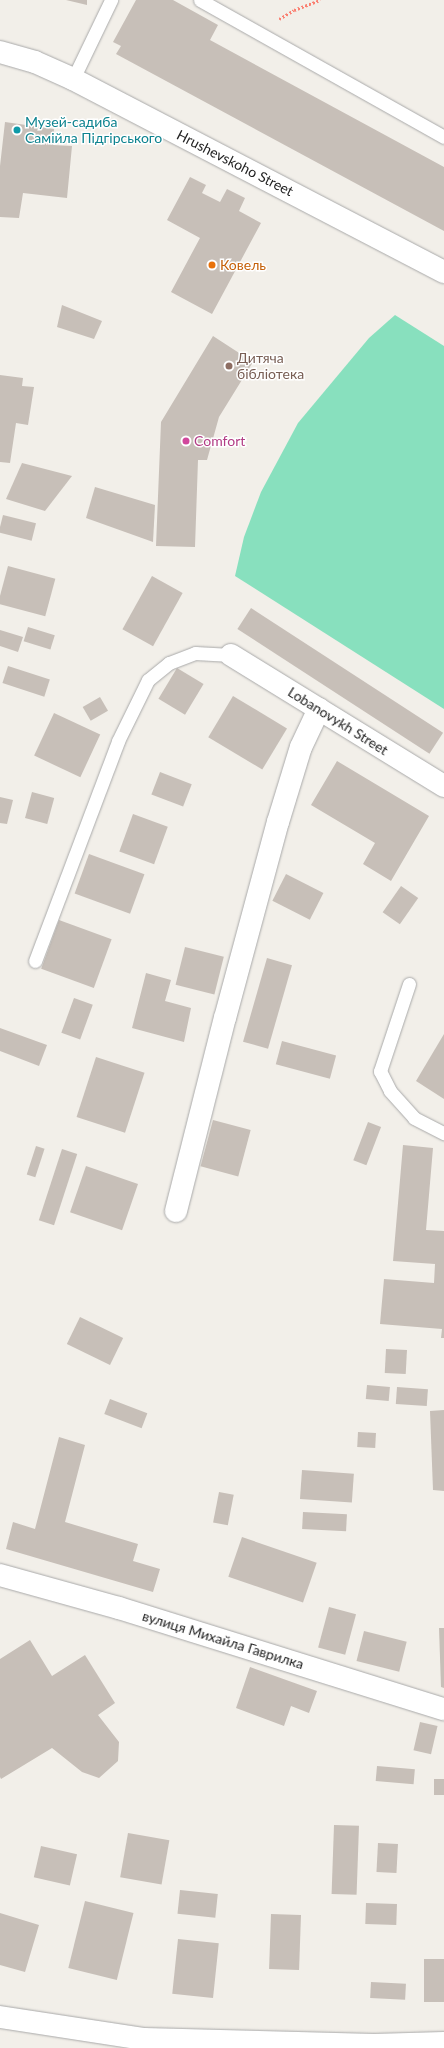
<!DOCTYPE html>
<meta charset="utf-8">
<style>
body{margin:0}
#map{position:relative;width:444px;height:2048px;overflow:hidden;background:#f2efe9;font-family:Lato,sans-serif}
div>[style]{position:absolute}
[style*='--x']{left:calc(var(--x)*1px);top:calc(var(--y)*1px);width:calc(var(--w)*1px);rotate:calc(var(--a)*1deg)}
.pitch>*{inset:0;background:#88e0be}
.building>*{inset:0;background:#c7bfb8;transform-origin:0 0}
.path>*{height:2.5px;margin-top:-1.25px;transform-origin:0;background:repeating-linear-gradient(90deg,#fa8072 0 2px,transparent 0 4px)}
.roads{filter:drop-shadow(0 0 1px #a9a9a9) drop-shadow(0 0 1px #a9a9a9)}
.service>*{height:13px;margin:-6.5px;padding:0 6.5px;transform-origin:6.5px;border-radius:6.5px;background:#fff}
.minor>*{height:22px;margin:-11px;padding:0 11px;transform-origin:11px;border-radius:11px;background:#fff}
.tertiary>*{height:22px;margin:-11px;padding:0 11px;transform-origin:11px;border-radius:11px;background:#fff}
.dots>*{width:11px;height:11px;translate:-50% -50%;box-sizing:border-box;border:2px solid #fff;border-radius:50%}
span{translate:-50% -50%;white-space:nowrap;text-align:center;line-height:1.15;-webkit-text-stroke:3px #fff;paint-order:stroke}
.culture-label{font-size:14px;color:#0d838f}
.left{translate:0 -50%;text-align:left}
.street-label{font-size:14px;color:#222}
.food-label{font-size:14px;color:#c56008}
.education-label{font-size:14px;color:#785e54}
.hotel-label{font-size:14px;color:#b23c85}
</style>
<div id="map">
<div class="pitch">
<i style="clip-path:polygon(395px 315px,444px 346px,444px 709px,235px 576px,244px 537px,261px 492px,298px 423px,369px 338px)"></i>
</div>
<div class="building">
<i style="clip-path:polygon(66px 0,87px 0,87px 5px)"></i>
<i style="clip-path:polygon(136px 0,173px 0,218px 25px,210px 40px,444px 167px,444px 231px,116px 54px,121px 46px,113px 42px)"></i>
<i style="clip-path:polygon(5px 122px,54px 129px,53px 145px,72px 146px,67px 198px,23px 193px,19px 218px,0 217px,0 166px)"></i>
<i style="clip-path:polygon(190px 177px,206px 185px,202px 193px,220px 202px,227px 189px,245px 198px,239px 211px,261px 223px,212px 314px,171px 292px,200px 238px,167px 220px)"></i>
<i style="clip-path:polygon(62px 305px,102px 321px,94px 339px,57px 327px)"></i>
<i style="clip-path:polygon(213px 336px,253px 362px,219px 417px,207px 460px,198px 460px,195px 547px,156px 546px,161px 422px)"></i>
<i style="clip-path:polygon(0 375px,23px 378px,22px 386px,34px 387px,28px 425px,16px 423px,10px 463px,0 462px)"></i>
<i style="clip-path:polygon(22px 463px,72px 476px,45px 511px,6px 499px)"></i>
<i style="clip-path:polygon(95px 487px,155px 505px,153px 542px,86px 518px)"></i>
<i style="left:3px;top:515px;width:34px;height:18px;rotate:14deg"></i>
<i style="left:8px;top:566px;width:49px;height:39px;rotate:15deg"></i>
<i style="left:152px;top:576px;width:35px;height:61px;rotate:29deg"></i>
<i style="left:251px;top:608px;width:229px;height:25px;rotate:33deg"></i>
<i style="left:28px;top:627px;width:28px;height:15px;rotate:17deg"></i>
<i style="clip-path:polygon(0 630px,23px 637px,18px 652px,0 646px)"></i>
<i style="left:8px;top:666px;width:44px;height:18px;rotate:18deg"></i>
<i style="left:177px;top:668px;width:31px;height:36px;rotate:31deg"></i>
<i style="left:233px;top:696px;width:63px;height:48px;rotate:31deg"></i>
<i style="left:100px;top:697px;width:16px;height:20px;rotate:60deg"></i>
<i style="left:54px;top:713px;width:51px;height:47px;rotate:25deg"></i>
<i style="clip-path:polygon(337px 761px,429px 816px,391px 881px,363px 864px,375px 843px,311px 805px)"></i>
<i style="left:160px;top:772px;width:34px;height:24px;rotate:21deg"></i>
<i style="left:32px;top:792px;width:23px;height:27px;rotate:15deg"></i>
<i style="clip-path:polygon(0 797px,13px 800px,7px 824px,0 823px)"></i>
<i style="left:133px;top:814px;width:37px;height:40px;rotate:20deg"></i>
<i style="left:89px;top:854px;width:59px;height:42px;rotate:20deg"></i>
<i style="left:286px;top:874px;width:42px;height:30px;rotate:27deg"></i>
<i style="left:401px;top:886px;width:21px;height:32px;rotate:35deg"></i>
<i style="left:59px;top:920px;width:56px;height:52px;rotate:20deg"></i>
<i style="left:185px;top:947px;width:40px;height:39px;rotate:14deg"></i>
<i style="left:267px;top:958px;width:26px;height:87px;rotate:16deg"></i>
<i style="clip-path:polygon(146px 973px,171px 980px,165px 1001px,191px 1008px,184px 1042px,132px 1028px)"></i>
<i style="left:74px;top:998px;width:20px;height:37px;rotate:20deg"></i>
<i style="clip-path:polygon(0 1028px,47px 1045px,39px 1066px,0 1051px)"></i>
<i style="clip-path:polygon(444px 1034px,444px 1099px,416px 1081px)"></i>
<i style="left:282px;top:1041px;width:56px;height:24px;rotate:15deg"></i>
<i style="left:96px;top:1057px;width:51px;height:63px;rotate:18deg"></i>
<i style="left:213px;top:1120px;width:39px;height:48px;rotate:15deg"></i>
<i style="left:368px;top:1122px;width:14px;height:41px;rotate:21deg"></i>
<i style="clip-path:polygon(403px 1145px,433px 1148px,426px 1230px,444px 1231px,444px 1338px,441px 1338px,442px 1329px,380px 1324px,384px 1279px,434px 1283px,435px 1264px,393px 1261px)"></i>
<i style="left:36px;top:1146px;width:9px;height:30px;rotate:18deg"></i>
<i style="left:62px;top:1149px;width:16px;height:75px;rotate:18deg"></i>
<i style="left:86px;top:1166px;width:55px;height:49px;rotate:19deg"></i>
<i style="left:80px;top:1317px;width:48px;height:30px;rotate:26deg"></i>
<i style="left:386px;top:1349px;width:21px;height:24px;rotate:3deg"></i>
<i style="left:367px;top:1385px;width:23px;height:14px;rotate:5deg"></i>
<i style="left:397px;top:1387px;width:31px;height:17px;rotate:4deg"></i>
<i style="left:110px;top:1399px;width:40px;height:16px;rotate:21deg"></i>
<i style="clip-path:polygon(444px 1410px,444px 1491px,433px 1490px,430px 1411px)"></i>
<i style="left:358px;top:1432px;width:18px;height:15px;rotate:3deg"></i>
<i style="clip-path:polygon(59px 1437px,85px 1445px,65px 1522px,138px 1544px,133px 1561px,160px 1569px,153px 1592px,6px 1549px,13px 1522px,35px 1529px)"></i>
<i style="left:302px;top:1470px;width:52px;height:29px;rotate:4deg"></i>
<i style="left:219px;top:1492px;width:15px;height:31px;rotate:11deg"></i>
<i style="left:303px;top:1512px;width:44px;height:17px;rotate:3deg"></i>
<i style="left:242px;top:1537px;width:79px;height:42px;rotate:19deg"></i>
<i style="left:329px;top:1607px;width:28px;height:42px;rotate:15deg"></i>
<i style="clip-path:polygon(439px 1628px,444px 1628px,444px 1688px,441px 1687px)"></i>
<i style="left:364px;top:1631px;width:44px;height:31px;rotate:14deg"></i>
<i style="clip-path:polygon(30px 1640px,52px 1676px,85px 1655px,115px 1703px,98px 1715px,119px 1742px,118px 1761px,99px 1778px,82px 1772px,52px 1748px,1px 1779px,0 1777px,0 1659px)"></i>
<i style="clip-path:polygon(250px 1667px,317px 1691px,309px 1713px,291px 1706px,284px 1726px,236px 1708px)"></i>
<i style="left:420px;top:1722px;width:18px;height:29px;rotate:13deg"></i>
<i style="left:377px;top:1766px;width:38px;height:15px;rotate:5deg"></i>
<i style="left:434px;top:1779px;width:10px;height:16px"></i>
<i style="left:334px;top:1825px;width:25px;height:69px;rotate:2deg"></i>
<i style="left:128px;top:1833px;width:42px;height:45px;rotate:10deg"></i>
<i style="left:378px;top:1843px;width:20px;height:29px;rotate:3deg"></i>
<i style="left:41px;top:1846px;width:37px;height:32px;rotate:13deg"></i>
<i style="left:180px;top:1890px;width:38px;height:24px;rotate:6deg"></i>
<i style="left:85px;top:1901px;width:50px;height:69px;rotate:14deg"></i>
<i style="left:366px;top:1903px;width:31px;height:21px;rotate:2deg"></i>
<i style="clip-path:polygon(0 1913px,39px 1925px,25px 1972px,0 1965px)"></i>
<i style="left:271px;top:1914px;width:30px;height:55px;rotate:2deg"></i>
<i style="left:178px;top:1939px;width:41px;height:55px;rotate:6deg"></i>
<i style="left:424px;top:1959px;width:20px;height:43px"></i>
<i style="left:371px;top:1982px;width:35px;height:16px;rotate:3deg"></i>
</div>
<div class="path">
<i style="--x:279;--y:19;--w:17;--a:-31"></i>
<i style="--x:294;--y:10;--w:28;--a:-21"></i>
</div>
<div class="roads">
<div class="service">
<i style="--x:200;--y:0;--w:280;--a:29.3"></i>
<i style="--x:73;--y:79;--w:88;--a:-64.3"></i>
<i style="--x:35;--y:961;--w:235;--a:-69.3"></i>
<i style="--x:118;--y:741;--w:68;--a:-63.8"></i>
<i style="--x:148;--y:680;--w:27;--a:-39"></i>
<i style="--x:169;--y:663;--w:28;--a:-21"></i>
<i style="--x:195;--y:653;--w:36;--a:3"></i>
<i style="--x:409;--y:984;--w:92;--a:108.4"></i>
<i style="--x:380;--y:1071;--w:22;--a:63"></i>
<i style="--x:390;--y:1091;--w:36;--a:48"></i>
<i style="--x:414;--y:1118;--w:34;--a:27"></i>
</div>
<div class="minor">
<i style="--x:231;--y:655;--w:250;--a:31.6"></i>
<i style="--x:176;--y:1211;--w:199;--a:-75.8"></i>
<i style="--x:225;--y:1018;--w:203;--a:-74.9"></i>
<i style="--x:278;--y:822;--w:78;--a:-73"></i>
<i style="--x:301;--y:747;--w:42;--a:-64.7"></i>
<i style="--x:0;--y:1575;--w:123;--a:15.5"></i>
<i style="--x:119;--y:1608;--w:340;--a:17.3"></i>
<i style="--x:0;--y:2017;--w:146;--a:8.7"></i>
<i style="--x:144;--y:2039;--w:230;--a:1.5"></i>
<i style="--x:374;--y:2045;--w:70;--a:-1.6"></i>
</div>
<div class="tertiary">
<i style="--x:0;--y:52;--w:36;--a:16"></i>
<i style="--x:35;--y:62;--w:42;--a:24.1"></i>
<i style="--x:73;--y:79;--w:418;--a:27.5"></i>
</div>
</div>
<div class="dots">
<i style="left:17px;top:130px;background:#0f9aa8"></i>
<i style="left:212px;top:265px;background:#e8710a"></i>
<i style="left:229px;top:366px;background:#8d6e63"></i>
<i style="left:186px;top:441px;background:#d1479c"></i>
</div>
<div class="culture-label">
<span class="left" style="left:25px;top:130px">Музей-садиба<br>Самійла Підгірського</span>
</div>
<div class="street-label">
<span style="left:235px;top:163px;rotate:27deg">Hrushevskoho Street</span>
<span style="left:338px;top:721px;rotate:32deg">Lobanovykh Street</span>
<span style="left:223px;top:1640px;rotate:17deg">вулиця Михайла Гаврилка</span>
</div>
<div class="food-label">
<span class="left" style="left:220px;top:265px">Ковель</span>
</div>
<div class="education-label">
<span class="left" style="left:237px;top:366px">Дитяча<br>бібліотека</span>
</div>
<div class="hotel-label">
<span class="left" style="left:194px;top:441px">Comfort</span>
</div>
</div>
